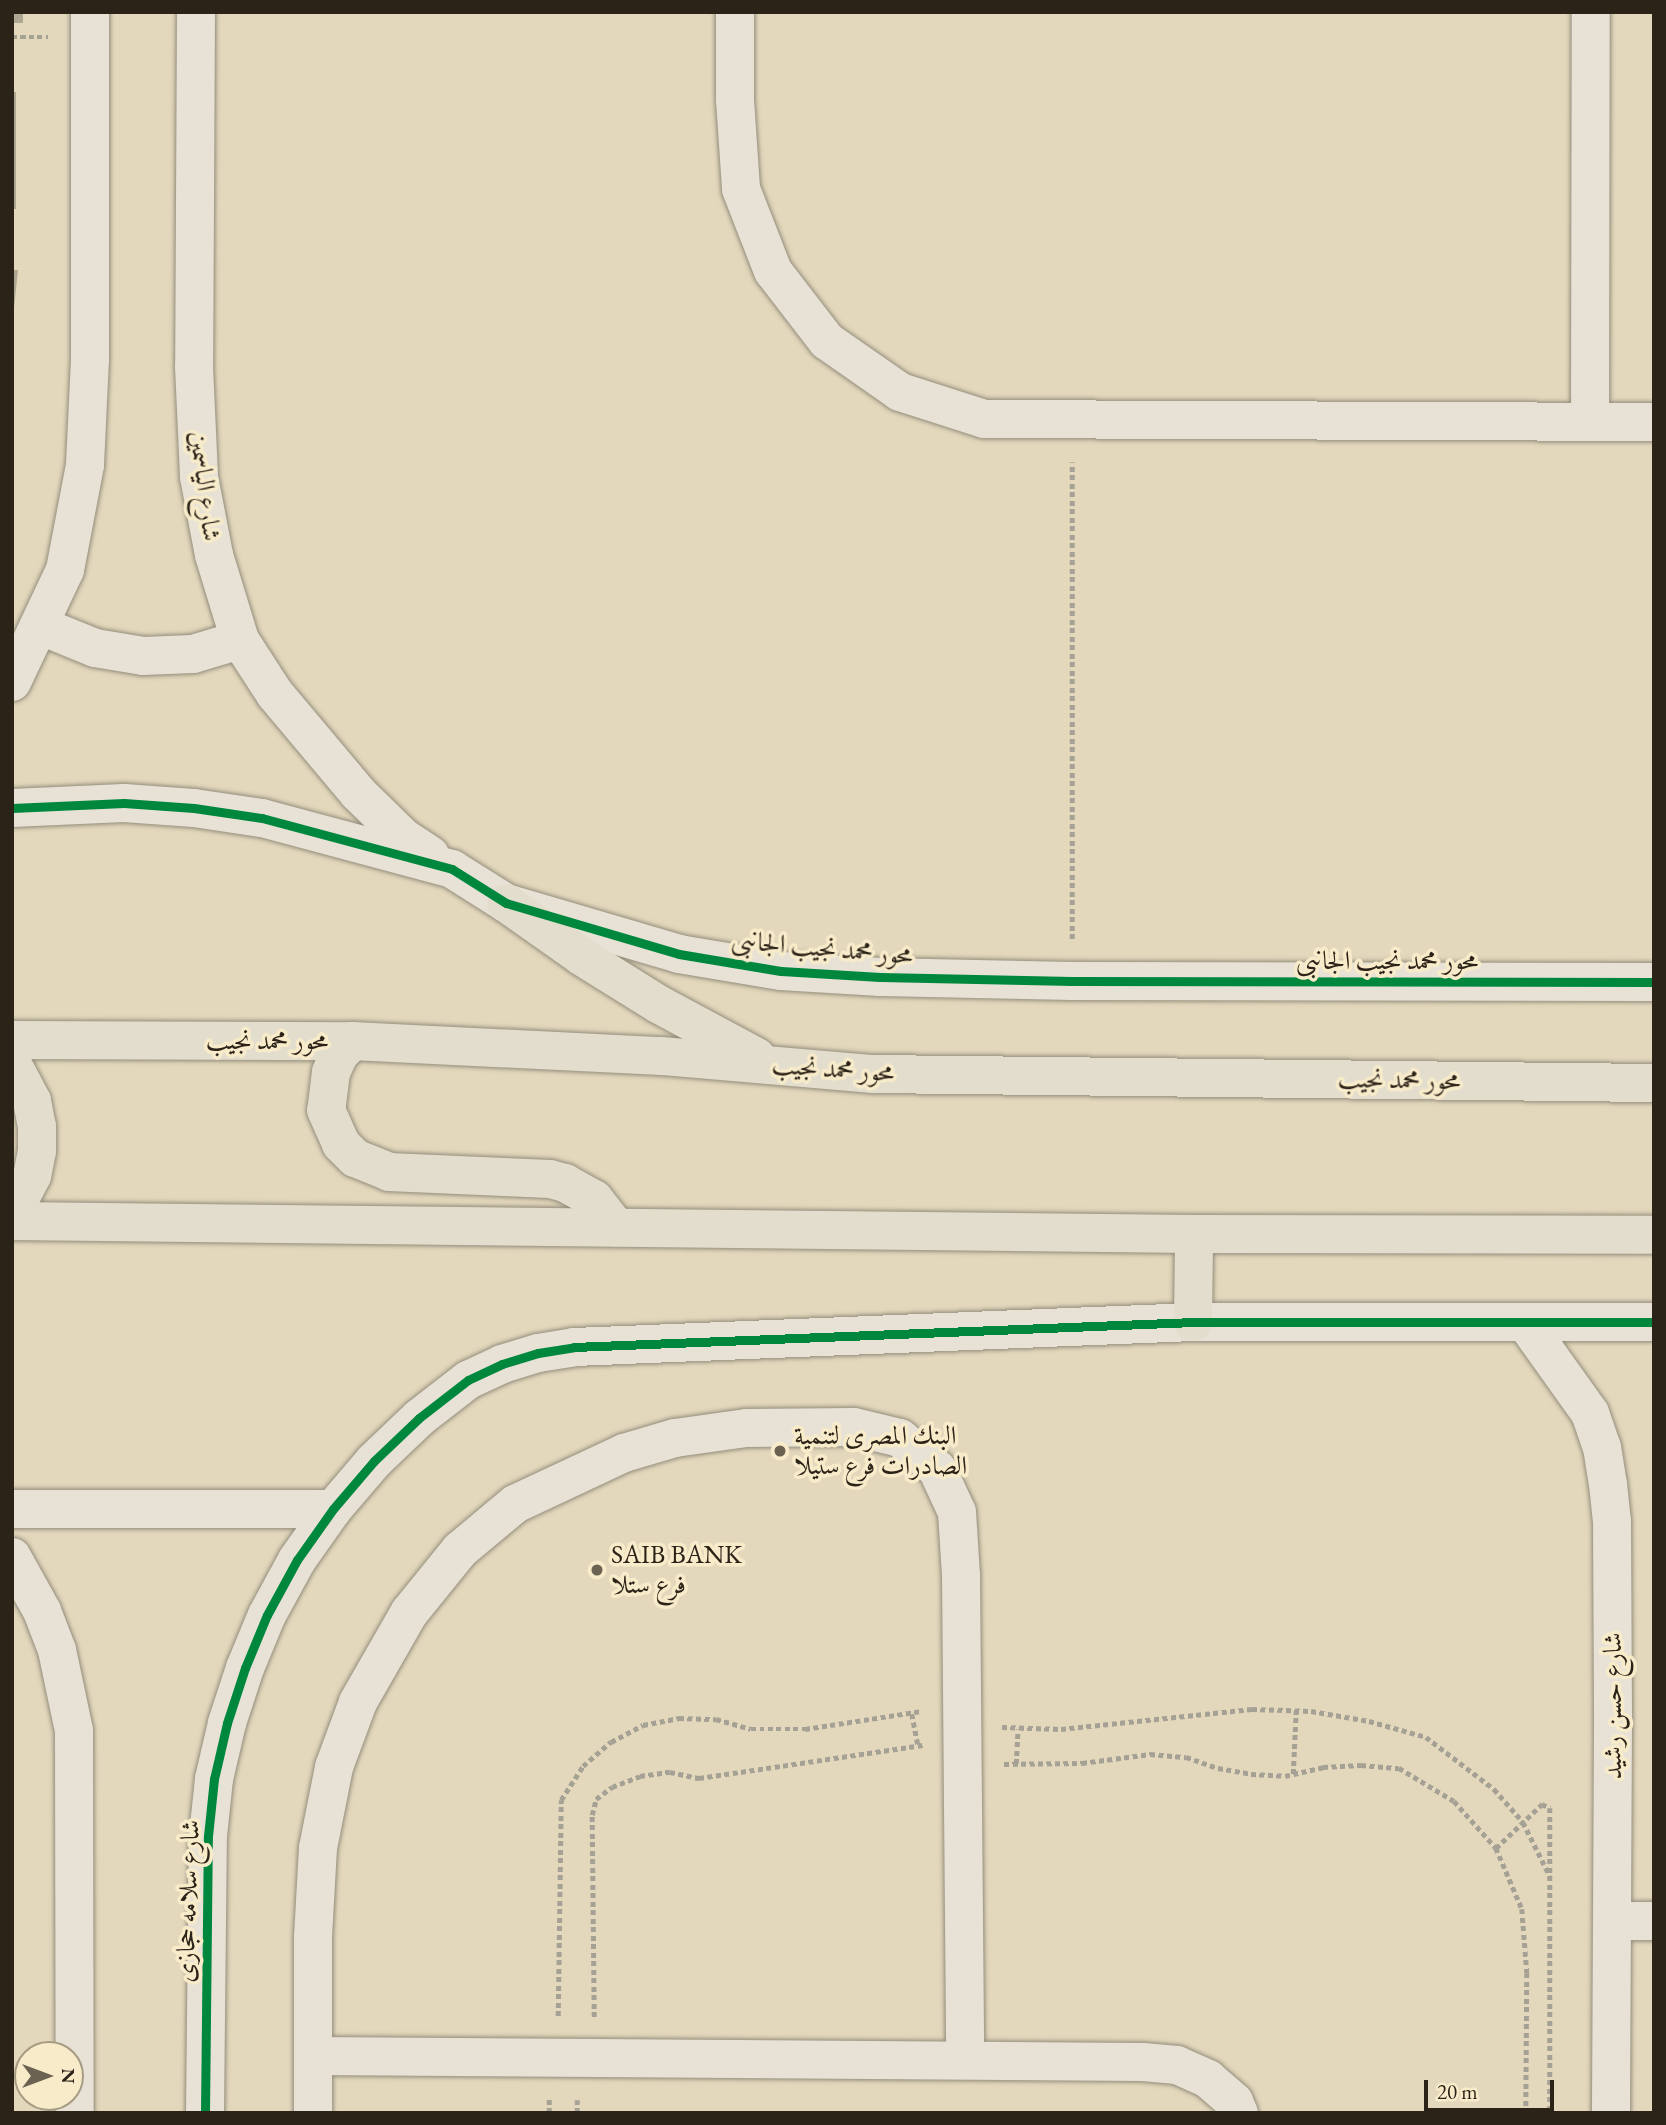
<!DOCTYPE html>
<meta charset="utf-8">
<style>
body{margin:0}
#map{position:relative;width:1666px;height:2125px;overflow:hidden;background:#e3d8bc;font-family:"EB Garamond",Amiri,serif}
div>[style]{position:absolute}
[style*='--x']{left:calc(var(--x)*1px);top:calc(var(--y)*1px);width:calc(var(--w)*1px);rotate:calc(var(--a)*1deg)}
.building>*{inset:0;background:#afa794;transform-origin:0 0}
.path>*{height:4.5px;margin-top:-2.25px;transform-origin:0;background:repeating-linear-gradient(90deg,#a6a195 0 5px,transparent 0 8.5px)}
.roads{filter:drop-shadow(0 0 2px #948d7c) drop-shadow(0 0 2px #948d7c)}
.minor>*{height:38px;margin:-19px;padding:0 19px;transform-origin:19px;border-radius:19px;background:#e7e2d5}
.tertiary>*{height:38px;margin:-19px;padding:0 19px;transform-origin:19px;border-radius:19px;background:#e7e2d5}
.primary>*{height:38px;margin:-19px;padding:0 19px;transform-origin:19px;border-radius:19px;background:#e3ddcd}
.cycleway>*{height:9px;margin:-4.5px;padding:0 4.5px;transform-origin:4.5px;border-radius:4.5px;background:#00873e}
.dots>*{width:19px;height:19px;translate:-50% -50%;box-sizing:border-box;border:4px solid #f7ebca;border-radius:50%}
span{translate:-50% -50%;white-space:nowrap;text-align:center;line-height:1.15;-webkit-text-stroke:7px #f7ebca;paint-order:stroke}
.street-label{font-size:26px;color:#2c2318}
.poi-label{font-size:26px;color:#2c2318}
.left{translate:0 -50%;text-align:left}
.frame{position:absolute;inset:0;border:14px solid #2c2318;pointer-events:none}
.north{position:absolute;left:14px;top:2041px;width:70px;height:70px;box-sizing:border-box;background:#f7ebca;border:2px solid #a69b83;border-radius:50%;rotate:90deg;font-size:19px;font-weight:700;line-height:28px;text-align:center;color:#2c2318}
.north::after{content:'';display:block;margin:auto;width:24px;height:32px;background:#6c6251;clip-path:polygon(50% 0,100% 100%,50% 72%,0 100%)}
.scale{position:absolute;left:1424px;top:2080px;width:130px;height:32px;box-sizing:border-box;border:4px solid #2c2318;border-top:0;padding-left:9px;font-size:21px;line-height:24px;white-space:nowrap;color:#2c2318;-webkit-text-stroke:5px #f7ebca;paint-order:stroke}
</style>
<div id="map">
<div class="building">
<i style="left:12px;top:12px;width:11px;height:11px"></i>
<i style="left:12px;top:92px;width:4px;height:117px"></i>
<i style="clip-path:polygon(12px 270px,18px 270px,14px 308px,12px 308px)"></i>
</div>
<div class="path">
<i style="--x:12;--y:37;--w:36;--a:0"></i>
<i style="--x:1072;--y:939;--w:477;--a:-90"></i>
<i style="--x:912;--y:1714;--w:33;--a:79"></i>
<i style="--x:1002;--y:1727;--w:59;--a:1.9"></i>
<i style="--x:1061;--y:1729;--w:192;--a:-6"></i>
<i style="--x:1252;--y:1709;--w:59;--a:1.9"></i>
<i style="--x:1311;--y:1711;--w:59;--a:9.8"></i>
<i style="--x:1369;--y:1721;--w:59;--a:15.7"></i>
<i style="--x:1426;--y:1737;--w:86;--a:37.4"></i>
<i style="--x:1494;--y:1789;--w:44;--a:48.7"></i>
<i style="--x:1523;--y:1822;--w:60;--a:63.4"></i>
<i style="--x:1004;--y:1764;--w:78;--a:-0.7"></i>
<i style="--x:1082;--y:1763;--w:69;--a:-7.5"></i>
<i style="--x:1150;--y:1754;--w:36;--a:5"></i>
<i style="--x:1186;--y:1757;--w:34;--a:19"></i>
<i style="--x:1218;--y:1768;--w:34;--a:10"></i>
<i style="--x:1251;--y:1774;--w:34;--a:3"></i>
<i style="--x:1285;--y:1776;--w:39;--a:-13"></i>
<i style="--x:1323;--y:1767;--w:38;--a:-3"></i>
<i style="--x:1361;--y:1765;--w:38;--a:5"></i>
<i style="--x:1399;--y:1768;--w:64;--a:31"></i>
<i style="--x:1454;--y:1801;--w:63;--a:48.2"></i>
<i style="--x:1496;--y:1848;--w:66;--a:66.9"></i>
<i style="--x:1522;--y:1909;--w:64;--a:85.5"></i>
<i style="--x:1527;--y:1973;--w:140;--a:90.4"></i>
<i style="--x:1016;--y:1764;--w:35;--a:-87"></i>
<i style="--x:1293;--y:1774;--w:63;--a:-87.3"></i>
<i style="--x:1496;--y:1848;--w:64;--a:-43.7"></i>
<i style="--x:1542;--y:1804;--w:9;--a:27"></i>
<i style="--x:1550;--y:1808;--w:305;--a:90"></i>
<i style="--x:558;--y:2016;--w:216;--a:-89.2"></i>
<i style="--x:561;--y:1800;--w:40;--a:-57.1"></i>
<i style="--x:583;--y:1766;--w:37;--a:-41"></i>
<i style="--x:611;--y:1742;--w:36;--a:-28"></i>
<i style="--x:643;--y:1725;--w:37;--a:-11"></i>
<i style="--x:679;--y:1718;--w:37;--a:2"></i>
<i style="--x:716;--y:1719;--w:36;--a:16"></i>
<i style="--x:751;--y:1729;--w:54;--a:0"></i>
<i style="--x:805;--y:1729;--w:117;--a:-8.8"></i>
<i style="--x:594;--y:2017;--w:202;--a:-90.6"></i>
<i style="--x:592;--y:1815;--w:16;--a:-76"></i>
<i style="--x:596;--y:1799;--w:20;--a:-37"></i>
<i style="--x:612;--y:1787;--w:30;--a:-21"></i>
<i style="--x:640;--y:1776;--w:30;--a:-8"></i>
<i style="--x:670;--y:1772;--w:30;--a:12"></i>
<i style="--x:699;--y:1778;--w:226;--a:-8.4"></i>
<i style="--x:549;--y:2113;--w:16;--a:-90"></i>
<i style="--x:577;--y:2113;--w:13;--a:-90"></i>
</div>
<div class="roads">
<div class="minor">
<i style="--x:735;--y:12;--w:88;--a:90"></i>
<i style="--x:735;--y:100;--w:89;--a:86.1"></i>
<i style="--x:741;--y:189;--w:88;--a:68.7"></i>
<i style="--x:773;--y:271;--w:88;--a:52.4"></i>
<i style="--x:827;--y:341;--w:89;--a:34.9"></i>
<i style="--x:900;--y:392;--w:88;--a:17.8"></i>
<i style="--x:984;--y:419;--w:670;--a:0.26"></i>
<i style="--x:1590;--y:422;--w:410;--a:-89.9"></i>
<i style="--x:313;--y:2056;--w:830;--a:0.41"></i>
<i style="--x:1143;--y:2062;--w:34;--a:5"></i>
<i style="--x:1177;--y:2065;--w:34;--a:24"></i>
<i style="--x:1208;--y:2079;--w:35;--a:41"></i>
<i style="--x:1234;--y:2102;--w:12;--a:66"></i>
<i style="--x:313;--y:2113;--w:176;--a:-90"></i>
<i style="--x:313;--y:1937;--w:89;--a:-86.8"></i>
<i style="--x:318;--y:1848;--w:83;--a:-78.8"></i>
<i style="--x:334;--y:1767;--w:69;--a:-69.7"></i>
<i style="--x:358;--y:1702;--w:103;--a:-60.2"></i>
<i style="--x:409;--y:1613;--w:81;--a:-51"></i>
<i style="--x:460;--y:1550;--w:72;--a:-39.9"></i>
<i style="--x:515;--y:1504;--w:120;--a:-25.1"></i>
<i style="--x:624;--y:1453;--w:53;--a:-16.4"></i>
<i style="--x:675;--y:1438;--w:72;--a:-8"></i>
<i style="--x:746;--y:1428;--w:108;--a:-0.5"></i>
<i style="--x:854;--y:1427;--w:47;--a:13.4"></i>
<i style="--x:900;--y:1438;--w:48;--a:40"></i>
<i style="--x:937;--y:1469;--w:47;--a:65.1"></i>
<i style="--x:957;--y:1512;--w:63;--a:86.4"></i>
<i style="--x:961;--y:1575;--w:484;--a:89.5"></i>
</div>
<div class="tertiary">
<i style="--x:196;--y:12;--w:354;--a:90.3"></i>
<i style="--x:194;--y:366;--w:111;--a:87.4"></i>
<i style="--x:199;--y:477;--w:79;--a:79.1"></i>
<i style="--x:214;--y:555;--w:89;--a:73"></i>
<i style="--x:240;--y:640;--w:64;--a:57.1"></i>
<i style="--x:275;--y:694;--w:129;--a:50"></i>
<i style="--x:358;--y:793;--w:64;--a:44.4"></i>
<i style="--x:404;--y:838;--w:31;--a:33"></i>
<i style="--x:41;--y:626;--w:58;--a:22.2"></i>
<i style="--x:95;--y:648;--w:49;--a:9.5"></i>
<i style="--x:143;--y:656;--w:50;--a:-2.3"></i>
<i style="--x:193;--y:654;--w:49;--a:-16.6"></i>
<i style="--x:12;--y:682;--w:124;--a:-64.7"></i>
<i style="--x:65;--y:570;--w:107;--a:-79.2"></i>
<i style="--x:85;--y:465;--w:106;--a:-87.3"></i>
<i style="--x:90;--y:359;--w:347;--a:-90"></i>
<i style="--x:12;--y:808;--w:112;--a:-2.6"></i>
<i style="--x:124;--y:803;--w:70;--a:4.1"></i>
<i style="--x:194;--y:808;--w:69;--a:8.4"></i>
<i style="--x:262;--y:818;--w:197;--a:15"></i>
<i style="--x:452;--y:869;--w:64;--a:32.2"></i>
<i style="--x:506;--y:903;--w:180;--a:16.4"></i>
<i style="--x:679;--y:954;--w:103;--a:9.5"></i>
<i style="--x:781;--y:971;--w:99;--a:3.5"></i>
<i style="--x:880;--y:977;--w:192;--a:1.2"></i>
<i style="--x:1072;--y:981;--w:582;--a:0.1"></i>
<i style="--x:1525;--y:1322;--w:112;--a:54.5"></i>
<i style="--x:1590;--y:1413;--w:36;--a:71"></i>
<i style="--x:1602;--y:1447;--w:37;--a:81"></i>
<i style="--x:1608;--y:1484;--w:38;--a:84"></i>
<i style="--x:1612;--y:1522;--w:204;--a:89.7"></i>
<i style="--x:1613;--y:1726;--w:387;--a:90.3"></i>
<i style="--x:12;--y:1509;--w:321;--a:0"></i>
<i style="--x:12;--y:1557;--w:62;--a:60.9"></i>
<i style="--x:42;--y:1611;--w:42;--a:69"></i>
<i style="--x:57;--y:1650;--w:83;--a:78.1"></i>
<i style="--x:74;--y:1731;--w:382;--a:89.9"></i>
<i style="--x:1612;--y:1921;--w:42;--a:0"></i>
<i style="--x:205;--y:2113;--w:277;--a:-89.4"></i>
<i style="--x:208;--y:1836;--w:57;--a:-84"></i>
<i style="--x:214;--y:1779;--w:57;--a:-76.9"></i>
<i style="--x:227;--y:1723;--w:58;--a:-71.9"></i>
<i style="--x:245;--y:1668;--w:57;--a:-67.5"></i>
<i style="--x:267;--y:1615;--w:63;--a:-61.4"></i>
<i style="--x:297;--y:1560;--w:62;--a:-54.8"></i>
<i style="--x:333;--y:1509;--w:63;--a:-49.5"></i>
<i style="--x:374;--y:1461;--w:62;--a:-43.7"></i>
<i style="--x:419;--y:1418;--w:62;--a:-37.8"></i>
<i style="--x:468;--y:1380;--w:38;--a:-25"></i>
<i style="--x:502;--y:1364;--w:38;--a:-17"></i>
<i style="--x:538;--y:1353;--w:36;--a:-9"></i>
<i style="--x:574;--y:1347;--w:620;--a:-2.31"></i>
<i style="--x:1193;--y:1322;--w:461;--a:0"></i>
</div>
<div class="primary">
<i style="--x:506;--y:903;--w:92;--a:35.2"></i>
<i style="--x:581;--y:956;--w:91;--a:31.9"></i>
<i style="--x:658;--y:1004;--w:112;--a:28.2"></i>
<i style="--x:12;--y:1040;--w:340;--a:0.2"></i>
<i style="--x:352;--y:1041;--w:310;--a:2.8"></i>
<i style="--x:662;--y:1056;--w:211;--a:4.9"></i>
<i style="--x:872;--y:1074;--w:782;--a:0.66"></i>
<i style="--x:352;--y:1041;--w:19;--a:133"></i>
<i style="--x:339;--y:1055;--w:19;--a:115"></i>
<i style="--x:331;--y:1072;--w:38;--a:97"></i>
<i style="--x:326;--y:1110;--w:37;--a:66"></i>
<i style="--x:341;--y:1144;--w:20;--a:45"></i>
<i style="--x:355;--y:1158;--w:37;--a:22"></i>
<i style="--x:389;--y:1172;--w:161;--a:2.5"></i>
<i style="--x:550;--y:1179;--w:16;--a:15"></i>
<i style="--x:565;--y:1183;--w:33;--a:29"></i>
<i style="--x:594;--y:1199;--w:36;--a:52"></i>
<i style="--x:12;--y:1063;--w:43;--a:62.2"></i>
<i style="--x:32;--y:1101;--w:25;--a:79"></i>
<i style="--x:37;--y:1126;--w:25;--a:90"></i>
<i style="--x:37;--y:1151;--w:25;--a:101"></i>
<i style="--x:32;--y:1176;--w:43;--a:117.8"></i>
<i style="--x:12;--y:1221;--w:1182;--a:0.63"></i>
<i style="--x:1194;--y:1234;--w:460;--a:0.1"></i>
<i style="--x:1193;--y:1322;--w:88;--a:-89.3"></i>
</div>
</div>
<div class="cycleway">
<i style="--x:12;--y:808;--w:112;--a:-2.6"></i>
<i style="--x:124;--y:803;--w:70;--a:4.1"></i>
<i style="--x:194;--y:808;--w:69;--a:8.4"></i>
<i style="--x:262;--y:818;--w:197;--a:15"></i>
<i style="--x:452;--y:869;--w:64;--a:32.2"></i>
<i style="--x:506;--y:903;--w:180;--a:16.4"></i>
<i style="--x:679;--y:954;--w:103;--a:9.5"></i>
<i style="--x:781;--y:971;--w:99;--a:3.5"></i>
<i style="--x:880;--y:977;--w:192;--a:1.2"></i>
<i style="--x:1072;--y:981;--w:582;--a:0.1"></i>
<i style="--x:205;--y:2113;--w:277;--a:-89.4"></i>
<i style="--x:208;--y:1836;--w:57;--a:-84"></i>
<i style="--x:214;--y:1779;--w:57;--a:-76.9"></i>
<i style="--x:227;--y:1723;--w:58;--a:-71.9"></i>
<i style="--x:245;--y:1668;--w:57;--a:-67.5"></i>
<i style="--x:267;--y:1615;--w:63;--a:-61.4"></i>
<i style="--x:297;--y:1560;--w:62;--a:-54.8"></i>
<i style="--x:333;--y:1509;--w:63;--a:-49.5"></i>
<i style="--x:374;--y:1461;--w:62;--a:-43.7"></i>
<i style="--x:419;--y:1418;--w:62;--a:-37.8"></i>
<i style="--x:468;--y:1380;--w:38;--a:-25"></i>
<i style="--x:502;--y:1364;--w:38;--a:-17"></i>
<i style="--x:538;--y:1353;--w:36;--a:-9"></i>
<i style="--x:574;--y:1347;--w:620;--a:-2.31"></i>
<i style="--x:1193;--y:1322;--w:461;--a:0"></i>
</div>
<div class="dots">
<i style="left:780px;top:1451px;background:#6c6251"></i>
<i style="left:597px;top:1570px;background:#6c6251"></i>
</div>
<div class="street-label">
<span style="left:205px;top:486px;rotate:83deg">شارع الياسمين</span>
<span style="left:822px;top:948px;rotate:5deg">محور محمد نجيب الجانبى</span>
<span style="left:1387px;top:961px">محور محمد نجيب الجانبى</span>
<span style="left:267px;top:1041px">محور محمد نجيب</span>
<span style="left:833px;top:1069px;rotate:4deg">محور محمد نجيب</span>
<span style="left:1399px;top:1080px;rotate:1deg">محور محمد نجيب</span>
<span style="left:1613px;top:1706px;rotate:-90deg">شارع حسن رشيد</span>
<span style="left:188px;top:1901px;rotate:-88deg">شارع سلامه حجازى</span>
</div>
<div class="poi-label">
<span class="left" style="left:794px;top:1451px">البنك المصرى لتنمية<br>الصادرات فرع ستيلا</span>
<span class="left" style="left:611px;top:1570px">SAIB BANK<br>فرع ستلا</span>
</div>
<div class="frame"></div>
<div class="north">N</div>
<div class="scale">20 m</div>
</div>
